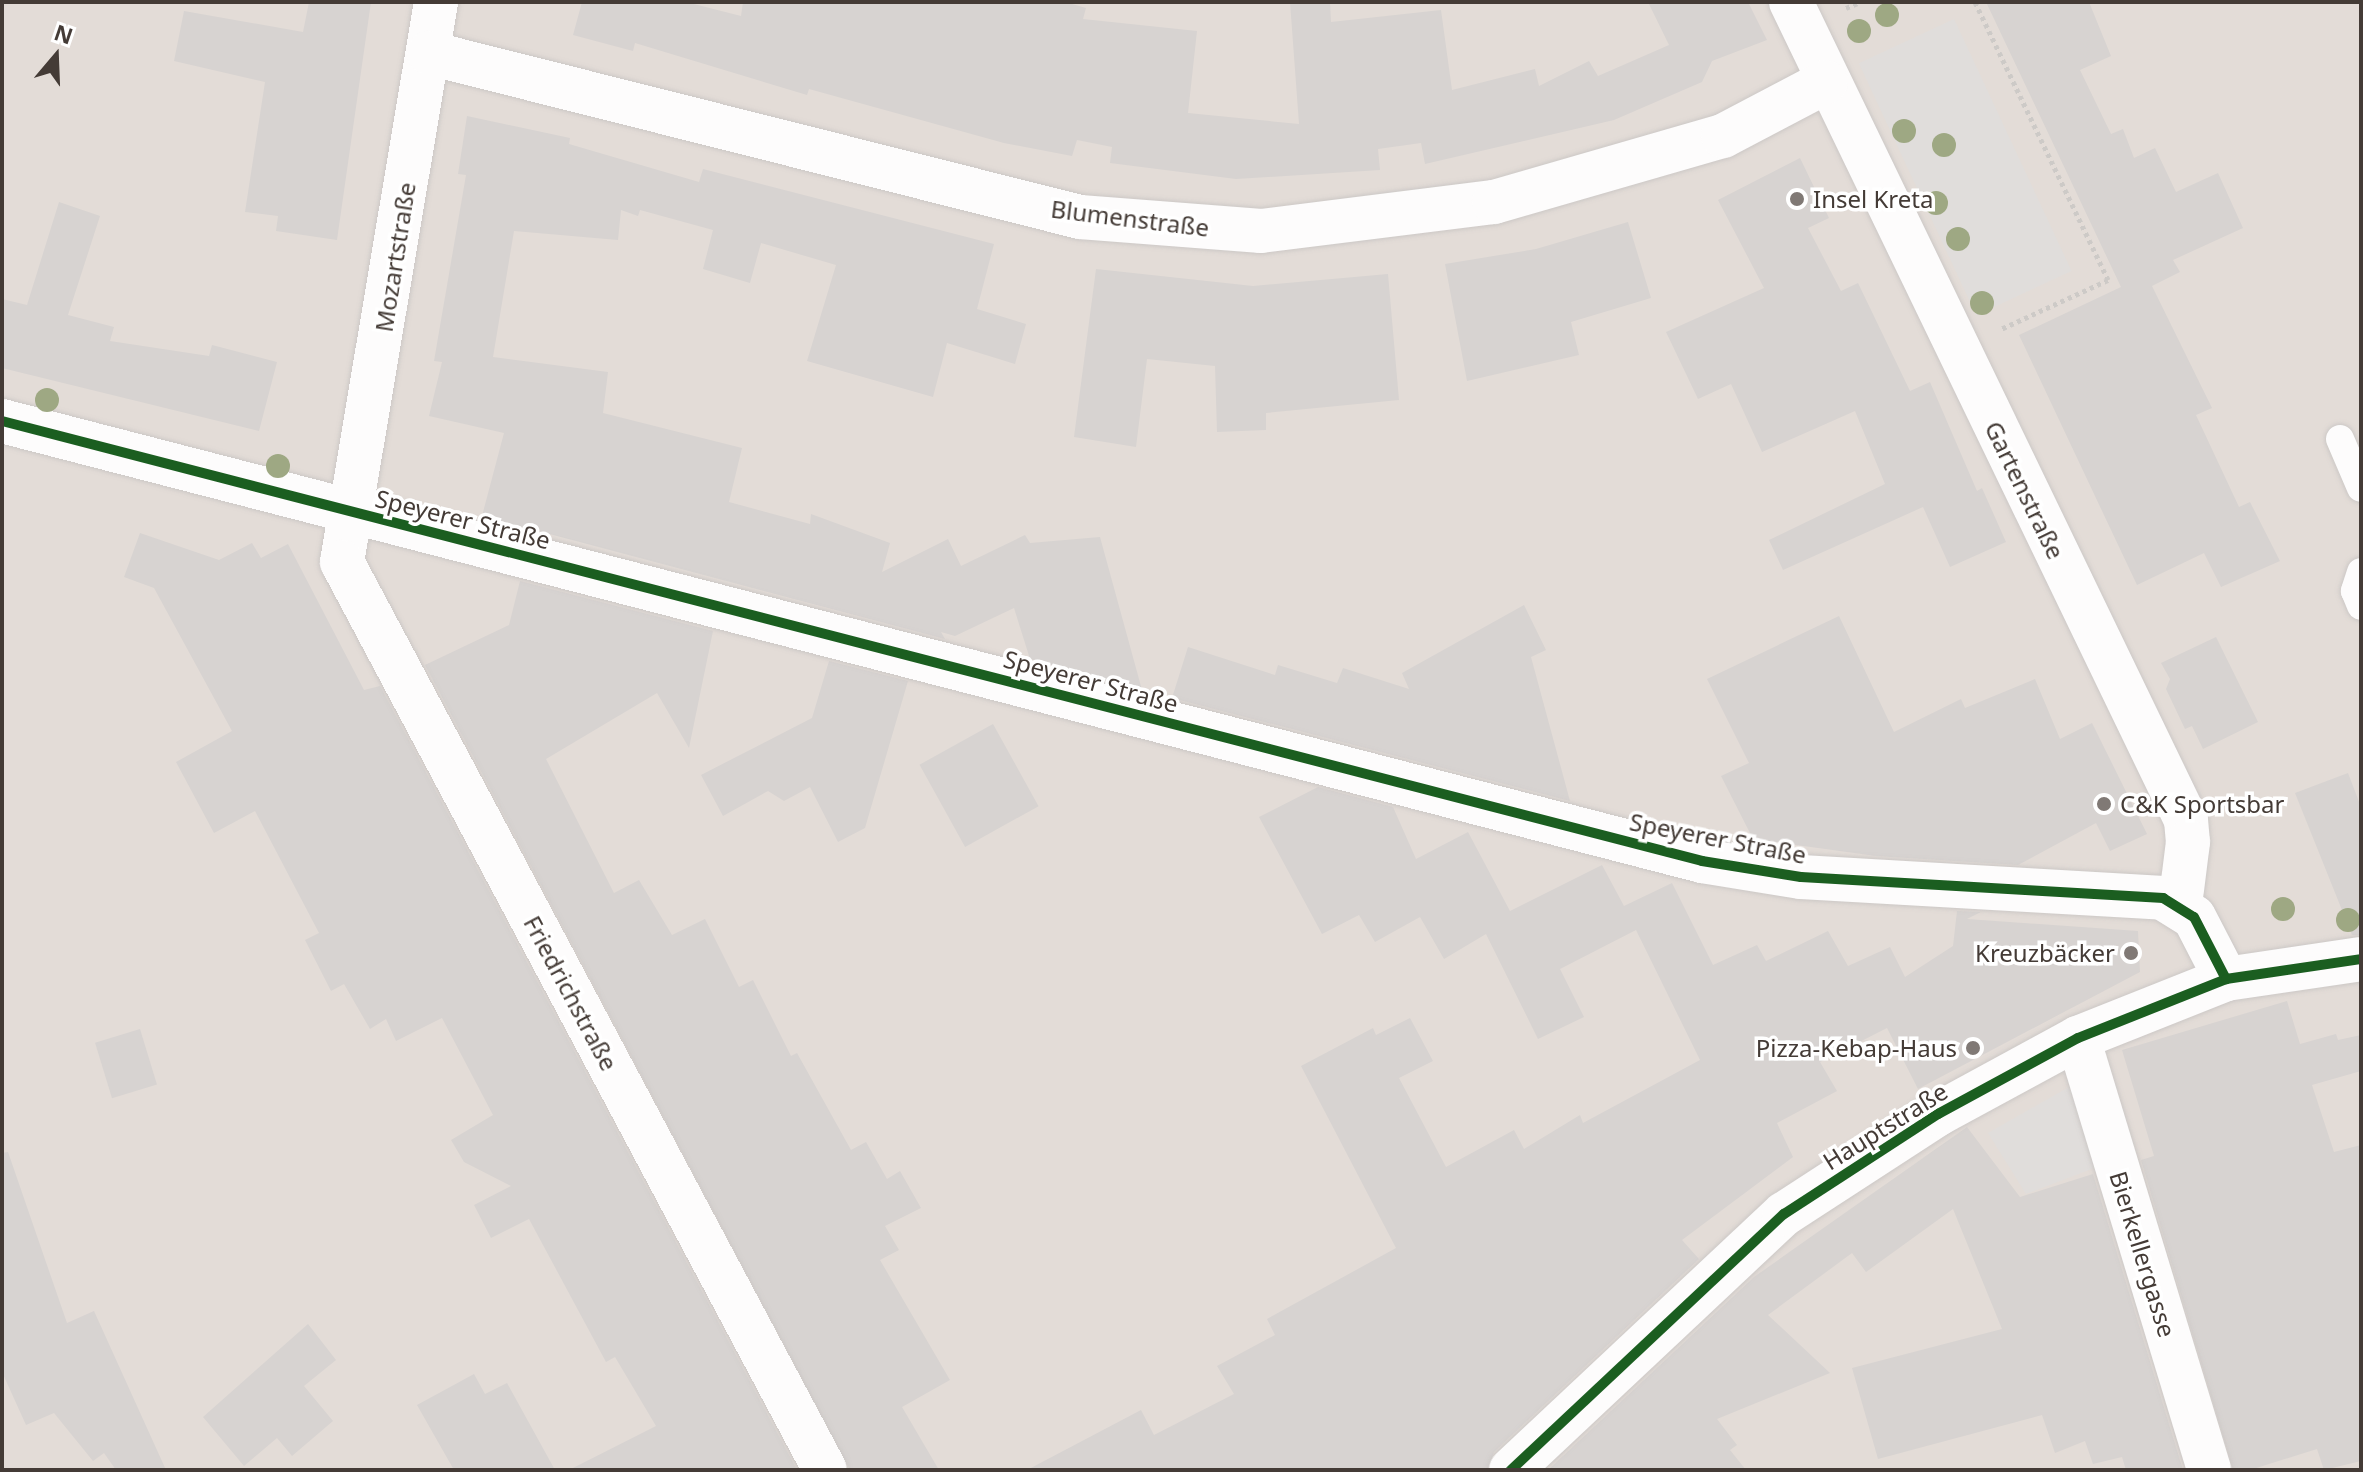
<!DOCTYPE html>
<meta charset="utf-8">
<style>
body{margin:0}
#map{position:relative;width:2363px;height:1472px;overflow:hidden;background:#efecea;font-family:"Noto Sans",sans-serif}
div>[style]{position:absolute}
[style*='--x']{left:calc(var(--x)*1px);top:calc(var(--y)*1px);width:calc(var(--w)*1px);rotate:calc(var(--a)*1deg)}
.residential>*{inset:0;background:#e3dcd7;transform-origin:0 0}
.parking>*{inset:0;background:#e0dddb;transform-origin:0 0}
.building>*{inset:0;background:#d7d3d1;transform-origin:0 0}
.path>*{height:5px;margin-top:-2.5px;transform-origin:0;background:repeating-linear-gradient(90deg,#cdcac7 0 4px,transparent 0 8px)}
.roads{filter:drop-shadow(0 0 2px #ccc8c6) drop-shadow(0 0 2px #ccc8c6)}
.service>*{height:28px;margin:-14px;padding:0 14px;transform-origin:14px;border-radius:14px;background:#fdfcfc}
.minor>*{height:44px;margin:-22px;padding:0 22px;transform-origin:22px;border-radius:22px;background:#fdfcfc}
.tertiary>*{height:44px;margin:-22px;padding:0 22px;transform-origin:22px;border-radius:22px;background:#fdfcfc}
.cycleway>*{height:10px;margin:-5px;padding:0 5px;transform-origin:5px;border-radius:5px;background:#1b5e20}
.trees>*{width:24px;height:24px;margin:-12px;border-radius:50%;background:#9ea883}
.dots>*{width:22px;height:22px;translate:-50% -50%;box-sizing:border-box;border:4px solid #fff;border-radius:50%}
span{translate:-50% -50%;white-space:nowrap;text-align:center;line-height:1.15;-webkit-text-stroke:7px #fff;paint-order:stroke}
.poi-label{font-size:24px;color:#443b36}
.left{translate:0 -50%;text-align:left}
.right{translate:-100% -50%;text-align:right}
.street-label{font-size:24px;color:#443b36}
.frame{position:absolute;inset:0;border:4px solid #443b36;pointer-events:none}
.north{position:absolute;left:16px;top:16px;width:80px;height:80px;-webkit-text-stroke:6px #fff;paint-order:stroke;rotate:19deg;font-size:22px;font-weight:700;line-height:32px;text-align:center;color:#443b36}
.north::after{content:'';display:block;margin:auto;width:28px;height:36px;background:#443b36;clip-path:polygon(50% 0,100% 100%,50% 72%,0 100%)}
</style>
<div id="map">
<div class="residential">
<i style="left:2px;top:2px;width:2359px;height:1468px"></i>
</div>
<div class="parking">
<i style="left:1954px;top:19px;width:278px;height:105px;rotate:65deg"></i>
<i style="clip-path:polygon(2076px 1083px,2102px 1165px,2026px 1194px,1988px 1133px)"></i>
</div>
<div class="building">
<i style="clip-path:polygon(309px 2px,371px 2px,337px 240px,276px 231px,278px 216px,245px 212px,265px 82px,174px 61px,184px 11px,303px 32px)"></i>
<i style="clip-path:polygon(582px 2px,686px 2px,741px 16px,743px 2px,1065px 2px,1086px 8px,1083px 19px,1197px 31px,1188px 113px,1299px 124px,1290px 2px,1330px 2px,1331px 22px,1441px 10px,1452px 90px,1535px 69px,1539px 86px,1589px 61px,1598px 76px,1669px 45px,1648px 2px,1748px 2px,1767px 40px,1712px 61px,1702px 82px,1614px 120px,1425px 164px,1421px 143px,1378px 149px,1380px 170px,1236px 179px,1110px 163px,1112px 147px,1077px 140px,1072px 156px,1004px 143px,809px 89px,807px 95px,635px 43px,633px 51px,573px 35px)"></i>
<i style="clip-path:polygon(1986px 2px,2089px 2px,2111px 56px,2080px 70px,2111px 134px,2123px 129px,2134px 158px,2155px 148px,2176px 192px,2218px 173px,2243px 228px,2173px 260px,2180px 272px,2152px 286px,2212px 408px,2196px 415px,2239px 507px,2250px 502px,2280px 561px,2221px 587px,2204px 553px,2137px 585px,2019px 335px,2121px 287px)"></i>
<i style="clip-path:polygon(467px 116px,570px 138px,569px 144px,699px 182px,703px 169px,994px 244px,977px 309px,1026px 324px,1015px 364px,947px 343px,933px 397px,807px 361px,836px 265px,761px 243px,750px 283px,703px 269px,713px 230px,640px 210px,638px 216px,621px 210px,618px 240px,514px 231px,493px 357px,608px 372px,603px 413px,742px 448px,729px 502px,810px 524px,811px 514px,890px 543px,882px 572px,948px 539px,961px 566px,1025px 535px,1030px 543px,1100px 537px,1142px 690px,1030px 659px,1014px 608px,955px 636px,941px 632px,945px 639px,482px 516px,504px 433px,429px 416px,442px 362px,434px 361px,466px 175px,458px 174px)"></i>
<i style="clip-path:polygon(1800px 158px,1829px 218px,1808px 228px,1841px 291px,1858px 283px,1910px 391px,1930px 382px,1977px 491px,1982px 488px,2006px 542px,1950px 567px,1923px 507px,1783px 570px,1769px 540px,1885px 484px,1855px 411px,1762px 452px,1731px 384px,1698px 399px,1666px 332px,1764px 288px,1718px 200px)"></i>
<i style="clip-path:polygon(59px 202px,100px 216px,68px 315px,114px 327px,110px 341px,209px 356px,212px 345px,277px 362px,259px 431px,2px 368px,2px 299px,27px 305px)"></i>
<i style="clip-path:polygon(1628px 222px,1651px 298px,1571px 322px,1579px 355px,1467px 381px,1445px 264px,1536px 249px)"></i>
<i style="clip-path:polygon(1096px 269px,1253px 286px,1388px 274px,1399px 400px,1266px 413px,1266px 430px,1217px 432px,1215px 366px,1147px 359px,1136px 447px,1074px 437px)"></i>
<i style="clip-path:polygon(140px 533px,219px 560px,252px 543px,261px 558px,288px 544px,364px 690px,380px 686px,797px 1470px,569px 1470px,656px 1426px,615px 1357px,606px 1362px,529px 1219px,491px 1238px,474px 1205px,511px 1186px,464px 1162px,451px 1140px,493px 1115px,442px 1018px,396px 1041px,386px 1019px,370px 1029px,344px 984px,331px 991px,305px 940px,319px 933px,255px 811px,214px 833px,176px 762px,232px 731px,154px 588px,124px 577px)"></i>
<i style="clip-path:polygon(520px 581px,713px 631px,689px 748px,657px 693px,546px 759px,614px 893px,639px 880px,672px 935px,705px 919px,739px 987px,753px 980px,791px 1056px,797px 1053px,851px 1150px,866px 1142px,887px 1179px,900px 1171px,921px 1208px,885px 1226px,899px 1250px,880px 1260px,950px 1380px,902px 1407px,939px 1470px,850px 1470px,425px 665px,509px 625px)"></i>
<i style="clip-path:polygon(1524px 605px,1546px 650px,1531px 657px,1570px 801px,1172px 698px,1188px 647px,1275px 675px,1278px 665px,1337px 683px,1343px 668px,1409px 689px,1402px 673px)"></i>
<i style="clip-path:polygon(1839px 616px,1894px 732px,1961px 699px,1965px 708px,2035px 679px,2060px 739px,2092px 723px,2147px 834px,2110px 851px,2096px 823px,2018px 865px,1876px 856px,1753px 839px,1721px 776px,1749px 763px,1707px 679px)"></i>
<i style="clip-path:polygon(2216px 637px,2258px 722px,2203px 749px,2192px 726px,2185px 729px,2166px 689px,2170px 679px,2161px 663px)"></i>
<i style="clip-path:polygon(829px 661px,908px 681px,865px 828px,838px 842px,810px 787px,784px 801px,768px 791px,723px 816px,701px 775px,812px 718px)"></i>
<i style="left:993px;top:724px;width:94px;height:84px;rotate:61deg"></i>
<i style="clip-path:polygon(2348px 773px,2361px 807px,2361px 935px,2352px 935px,2295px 793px)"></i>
<i style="clip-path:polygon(1318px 787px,1393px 807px,1416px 859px,1468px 832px,1510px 911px,1602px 865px,1624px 906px,1672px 883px,1713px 965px,1757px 945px,1766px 961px,1828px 931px,1848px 966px,1890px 947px,1905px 977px,1953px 946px,1957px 911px,1981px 912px,1967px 919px,2138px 931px,2140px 972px,1918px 1089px,1887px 1028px,1820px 1062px,1837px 1091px,1777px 1123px,1793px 1157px,1682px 1240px,1699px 1259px,1494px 1452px,1487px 1470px,1027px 1470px,1141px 1410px,1154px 1435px,1234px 1394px,1217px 1366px,1275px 1335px,1267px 1319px,1396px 1248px,1301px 1066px,1373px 1028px,1376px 1035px,1410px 1018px,1433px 1061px,1399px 1078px,1446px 1167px,1514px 1130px,1524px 1149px,1580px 1115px,1583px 1123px,1700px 1060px,1636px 930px,1560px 969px,1584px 1017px,1538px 1039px,1486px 934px,1444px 959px,1420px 917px,1375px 942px,1359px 915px,1322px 934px,1259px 817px)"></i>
<i style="clip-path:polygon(2287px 1001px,2300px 1044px,2336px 1034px,2338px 1040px,2361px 1035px,2361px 1071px,2312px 1085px,2334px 1152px,2361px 1145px,2361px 1461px,2324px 1470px,2317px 1449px,2250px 1470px,2233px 1470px,2141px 1160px,2154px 1156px,2122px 1050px)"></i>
<i style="left:140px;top:1029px;width:58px;height:47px;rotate:73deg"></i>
<i style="clip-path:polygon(1967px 1127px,2020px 1197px,2093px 1174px,2183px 1470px,2126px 1470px,2122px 1457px,2093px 1464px,2085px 1441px,2055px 1453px,2042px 1415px,1878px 1459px,1852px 1368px,2002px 1329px,1953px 1209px,1866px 1272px,1852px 1253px,1768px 1315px,1830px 1373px,1717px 1419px,1737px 1445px,1730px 1450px,1746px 1470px,1548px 1470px,1754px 1277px)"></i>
<i style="clip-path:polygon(8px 1152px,67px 1323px,94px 1311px,166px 1470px,116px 1470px,104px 1453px,93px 1461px,54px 1413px,26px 1425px,2px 1372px,2px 1153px)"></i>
<i style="clip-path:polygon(308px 1324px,336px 1360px,304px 1386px,333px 1421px,292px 1456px,277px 1438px,244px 1466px,203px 1417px)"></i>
<i style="clip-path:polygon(474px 1374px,485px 1394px,507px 1383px,555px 1470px,454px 1470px,417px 1405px)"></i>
</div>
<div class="path">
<i style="--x:1975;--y:2;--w:308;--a:64.4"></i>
<i style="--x:2108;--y:280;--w:118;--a:155.4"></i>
<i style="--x:1846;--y:8;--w:15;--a:-23"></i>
</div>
<div class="roads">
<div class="service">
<i style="--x:2340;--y:439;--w:53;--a:66.8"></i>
<i style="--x:2361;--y:572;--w:20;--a:108"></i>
<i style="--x:2355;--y:591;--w:16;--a:68"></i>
</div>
<div class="minor">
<i style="--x:436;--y:2;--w:568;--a:99.53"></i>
<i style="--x:342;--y:562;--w:1028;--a:61.99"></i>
<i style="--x:1791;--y:2;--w:908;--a:64.22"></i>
<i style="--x:2186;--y:820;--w:22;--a:85"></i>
<i style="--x:2188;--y:842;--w:64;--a:97.2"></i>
<i style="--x:429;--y:53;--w:671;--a:14.14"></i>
<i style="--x:1080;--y:217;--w:182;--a:4.4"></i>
<i style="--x:1261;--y:231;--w:235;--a:-7.1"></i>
<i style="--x:1494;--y:202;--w:238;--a:-16.1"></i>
<i style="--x:1723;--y:136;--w:116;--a:-27.7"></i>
<i style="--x:2;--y:421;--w:1756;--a:14.51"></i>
<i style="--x:1702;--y:861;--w:100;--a:9.2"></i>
<i style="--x:1801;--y:877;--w:363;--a:3.3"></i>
<i style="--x:2163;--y:898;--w:36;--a:32"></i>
<i style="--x:2194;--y:917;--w:70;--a:62.7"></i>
<i style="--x:2078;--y:1038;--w:451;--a:73.1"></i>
</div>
<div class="tertiary">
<i style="--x:1511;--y:1470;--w:374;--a:-43.2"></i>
<i style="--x:1784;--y:1214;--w:184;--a:-33"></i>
<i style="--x:1938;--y:1114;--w:159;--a:-28.5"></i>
<i style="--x:2078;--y:1038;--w:159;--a:-21.7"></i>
<i style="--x:2226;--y:979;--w:136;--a:-8.4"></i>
</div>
</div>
<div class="cycleway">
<i style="--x:2;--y:421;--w:1756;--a:14.51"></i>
<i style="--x:1702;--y:861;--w:100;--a:9.2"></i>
<i style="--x:1801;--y:877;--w:363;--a:3.3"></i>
<i style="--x:2163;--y:898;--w:36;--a:32"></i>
<i style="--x:2194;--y:917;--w:70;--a:62.7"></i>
<i style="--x:1511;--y:1470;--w:374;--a:-43.2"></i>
<i style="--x:1784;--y:1214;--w:184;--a:-33"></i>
<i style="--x:1938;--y:1114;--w:159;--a:-28.5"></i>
<i style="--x:2078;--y:1038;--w:159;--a:-21.7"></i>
<i style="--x:2226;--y:979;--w:136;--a:-8.4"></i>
</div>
<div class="trees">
<i style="left:1887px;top:15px"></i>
<i style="left:1859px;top:31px"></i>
<i style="left:1904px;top:131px"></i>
<i style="left:1944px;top:145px"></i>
<i style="left:1936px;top:203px"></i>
<i style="left:1958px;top:239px"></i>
<i style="left:1982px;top:303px"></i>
<i style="left:47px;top:400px"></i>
<i style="left:278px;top:466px"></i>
<i style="left:2283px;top:909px"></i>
<i style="left:2348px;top:920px"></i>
</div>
<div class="dots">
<i style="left:1797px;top:199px;background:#807975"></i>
<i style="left:2104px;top:804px;background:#807975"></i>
<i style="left:2131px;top:953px;background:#807975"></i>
<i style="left:1973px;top:1048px;background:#807975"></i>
</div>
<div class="poi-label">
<span class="left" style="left:1813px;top:199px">Insel Kreta</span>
<span class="left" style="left:2120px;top:804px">C&amp;K Sportsbar</span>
<span class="right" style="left:2115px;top:953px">Kreuzbäcker</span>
<span class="right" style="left:1957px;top:1048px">Pizza-Kebap-Haus</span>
</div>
<div class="street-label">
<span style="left:1130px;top:218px;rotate:7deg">Blumenstraße</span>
<span style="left:395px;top:257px;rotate:-81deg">Mozartstraße</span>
<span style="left:2025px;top:490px;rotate:64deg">Gartenstraße</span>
<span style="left:463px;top:519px;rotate:14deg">Speyerer Straße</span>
<span style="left:1091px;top:681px;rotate:15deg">Speyerer Straße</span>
<span style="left:1718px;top:838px;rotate:11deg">Speyerer Straße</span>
<span style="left:571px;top:993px;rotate:62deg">Friedrichstraße</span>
<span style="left:1885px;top:1126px;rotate:-32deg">Hauptstraße</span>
<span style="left:2143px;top:1254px;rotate:73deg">Bierkellergasse</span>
</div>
<div class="frame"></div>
<div class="north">N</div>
</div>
